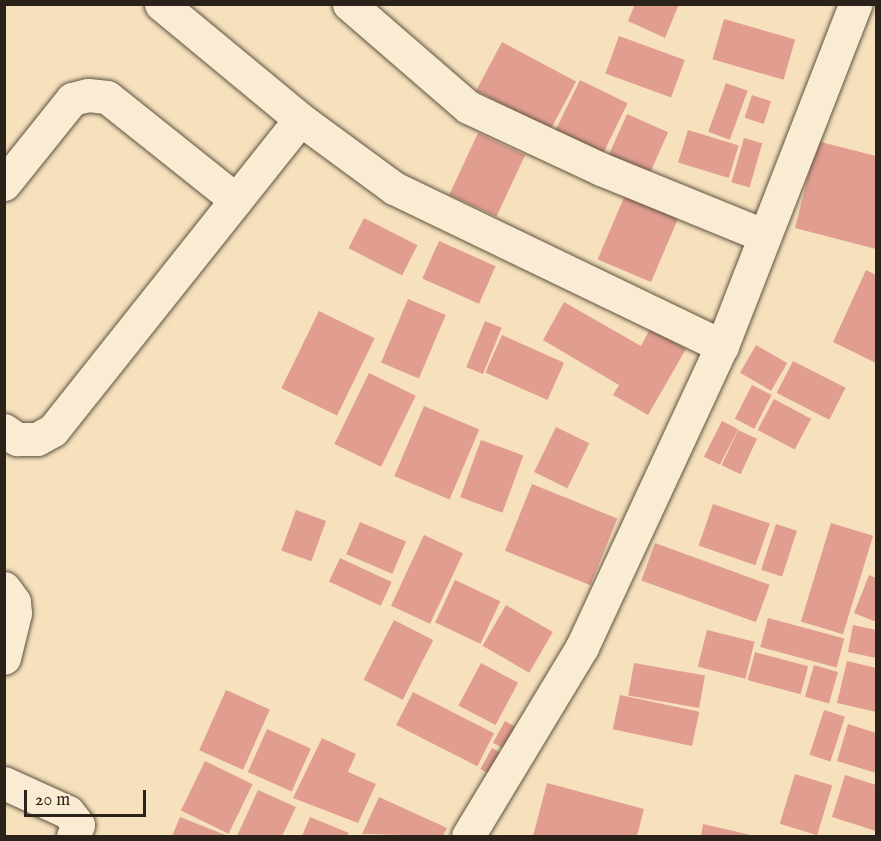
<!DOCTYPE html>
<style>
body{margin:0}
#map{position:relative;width:881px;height:841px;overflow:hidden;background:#f6e1bc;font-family:"IM FELL English",serif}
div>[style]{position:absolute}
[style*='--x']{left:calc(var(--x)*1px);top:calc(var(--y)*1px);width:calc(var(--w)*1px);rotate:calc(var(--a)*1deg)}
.building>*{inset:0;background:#e19d90;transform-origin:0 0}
.roads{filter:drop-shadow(0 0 2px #5e5242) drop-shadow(0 0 2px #5e5242)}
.minor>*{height:33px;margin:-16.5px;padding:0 16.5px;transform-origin:16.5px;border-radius:16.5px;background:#f9ecd3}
span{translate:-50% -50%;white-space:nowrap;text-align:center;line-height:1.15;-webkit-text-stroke:5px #f9ecd3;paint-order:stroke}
.frame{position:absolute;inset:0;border:6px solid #2b2219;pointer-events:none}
.scale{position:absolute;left:24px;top:790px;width:122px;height:27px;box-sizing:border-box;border:3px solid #2b2219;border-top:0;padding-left:8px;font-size:18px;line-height:21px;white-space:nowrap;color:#2b2219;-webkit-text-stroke:4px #f9ecd3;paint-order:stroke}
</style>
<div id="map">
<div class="building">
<i style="clip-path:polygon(635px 4px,679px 4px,665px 38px,628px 21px)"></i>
<i style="left:724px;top:19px;width:74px;height:42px;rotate:16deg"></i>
<i style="left:619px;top:36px;width:70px;height:40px;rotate:20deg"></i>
<i style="left:502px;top:42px;width:84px;height:55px;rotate:28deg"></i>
<i style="left:580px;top:80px;width:53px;height:69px;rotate:26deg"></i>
<i style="left:726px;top:83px;width:23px;height:52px;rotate:20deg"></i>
<i style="left:752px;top:95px;width:20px;height:24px;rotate:18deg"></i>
<i style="left:627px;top:114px;width:45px;height:58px;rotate:24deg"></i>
<i style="left:688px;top:130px;width:53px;height:34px;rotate:17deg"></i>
<i style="left:478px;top:133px;width:52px;height:68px;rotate:25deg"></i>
<i style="left:744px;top:138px;width:19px;height:46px;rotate:16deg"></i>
<i style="clip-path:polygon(817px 141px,876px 156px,876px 249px,795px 228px)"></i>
<i style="left:625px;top:195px;width:58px;height:70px;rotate:23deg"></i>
<i style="left:364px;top:218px;width:60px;height:34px;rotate:27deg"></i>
<i style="left:439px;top:241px;width:62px;height:41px;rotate:24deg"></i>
<i style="clip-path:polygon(866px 270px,876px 275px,876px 363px,833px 342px)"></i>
<i style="left:408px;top:299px;width:41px;height:69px;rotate:23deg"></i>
<i style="clip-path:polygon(564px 302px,641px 346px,650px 329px,686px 349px,648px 415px,613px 395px,619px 385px,543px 340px)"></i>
<i style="left:319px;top:311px;width:62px;height:86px;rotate:26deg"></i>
<i style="left:485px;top:321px;width:18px;height:50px;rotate:22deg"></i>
<i style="left:502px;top:335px;width:68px;height:41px;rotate:24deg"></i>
<i style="left:756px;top:345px;width:36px;height:32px;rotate:30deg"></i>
<i style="left:793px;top:361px;width:59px;height:36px;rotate:27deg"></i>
<i style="left:369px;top:373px;width:52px;height:79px;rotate:26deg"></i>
<i style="left:752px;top:385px;width:22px;height:38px;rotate:27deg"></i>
<i style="left:774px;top:399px;width:42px;height:35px;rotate:28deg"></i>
<i style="left:424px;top:406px;width:60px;height:76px;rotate:23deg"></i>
<i style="left:722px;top:421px;width:18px;height:40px;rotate:27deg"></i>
<i style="left:556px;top:427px;width:37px;height:50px;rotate:26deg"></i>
<i style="left:738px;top:430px;width:21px;height:39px;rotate:25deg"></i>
<i style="left:481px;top:440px;width:45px;height:61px;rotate:20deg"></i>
<i style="left:532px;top:484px;width:92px;height:72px;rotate:22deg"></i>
<i style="left:713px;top:504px;width:60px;height:44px;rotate:19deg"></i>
<i style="left:296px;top:510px;width:32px;height:43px;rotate:20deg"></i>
<i style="left:360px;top:522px;width:50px;height:35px;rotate:23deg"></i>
<i style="left:831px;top:523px;width:44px;height:103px;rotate:17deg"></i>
<i style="left:776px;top:524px;width:22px;height:48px;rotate:18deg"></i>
<i style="left:424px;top:535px;width:43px;height:78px;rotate:25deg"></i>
<i style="left:655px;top:543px;width:122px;height:40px;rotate:20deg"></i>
<i style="left:340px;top:558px;width:57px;height:26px;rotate:25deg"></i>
<i style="clip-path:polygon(869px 575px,876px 578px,876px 622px,854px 613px)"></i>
<i style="left:455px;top:580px;width:50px;height:47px;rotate:25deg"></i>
<i style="left:506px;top:605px;width:54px;height:47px;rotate:30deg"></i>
<i style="left:768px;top:618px;width:79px;height:30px;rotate:15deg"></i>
<i style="left:394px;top:620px;width:44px;height:67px;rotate:27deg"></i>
<i style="clip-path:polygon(853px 625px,876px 630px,876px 658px,848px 652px)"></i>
<i style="left:707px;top:630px;width:49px;height:38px;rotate:14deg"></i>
<i style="left:755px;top:652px;width:55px;height:29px;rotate:15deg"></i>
<i style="clip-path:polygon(847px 661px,876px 668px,876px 712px,837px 703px)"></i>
<i style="left:481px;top:663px;width:42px;height:48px;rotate:28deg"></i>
<i style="left:634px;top:663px;width:72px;height:33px;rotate:10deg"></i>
<i style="left:814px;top:665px;width:25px;height:33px;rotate:16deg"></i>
<i style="left:226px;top:690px;width:48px;height:66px;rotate:24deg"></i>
<i style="left:413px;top:692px;width:91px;height:37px;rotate:27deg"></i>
<i style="left:620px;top:695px;width:81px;height:35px;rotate:12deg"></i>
<i style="left:824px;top:710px;width:22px;height:47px;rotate:18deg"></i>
<i style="left:505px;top:721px;width:21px;height:25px;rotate:29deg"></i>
<i style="clip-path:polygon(848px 724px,876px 733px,876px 773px,837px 761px)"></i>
<i style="left:267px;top:729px;width:48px;height:47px;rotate:24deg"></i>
<i style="clip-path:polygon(322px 738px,356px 754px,348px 772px,376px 784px,358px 823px,293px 798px)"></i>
<i style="left:492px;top:748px;width:18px;height:24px;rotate:29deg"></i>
<i style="left:205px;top:761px;width:53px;height:55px;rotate:26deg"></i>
<i style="left:795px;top:774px;width:39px;height:52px;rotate:17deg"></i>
<i style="clip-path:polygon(845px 775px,876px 785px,876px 831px,832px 817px)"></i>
<i style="clip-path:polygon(547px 783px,644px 809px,637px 836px,533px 836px)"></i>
<i style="clip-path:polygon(258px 790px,296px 807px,282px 836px,237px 836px)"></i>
<i style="clip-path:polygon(379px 797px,447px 828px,443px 836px,362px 834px)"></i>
<i style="clip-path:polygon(180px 817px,228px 836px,172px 836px)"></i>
<i style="clip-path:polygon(310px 817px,349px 833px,347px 836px,302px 836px)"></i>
<i style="clip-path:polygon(703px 824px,755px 836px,701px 836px)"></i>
</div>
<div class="roads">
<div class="minor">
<i style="--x:161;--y:4;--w:180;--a:39.6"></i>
<i style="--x:300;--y:119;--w:117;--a:36.3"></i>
<i style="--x:394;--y:188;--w:364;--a:25.7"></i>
<i style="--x:349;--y:4;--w:157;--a:40.9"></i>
<i style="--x:468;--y:107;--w:147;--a:25"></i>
<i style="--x:601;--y:169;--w:175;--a:22.2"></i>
<i style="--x:4;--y:184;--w:109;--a:-51.3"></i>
<i style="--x:72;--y:99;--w:16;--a:-14"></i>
<i style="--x:88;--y:95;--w:19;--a:6"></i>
<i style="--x:107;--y:97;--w:165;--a:38.6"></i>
<i style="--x:4;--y:430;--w:16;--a:35"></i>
<i style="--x:17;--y:439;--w:20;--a:0"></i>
<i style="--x:37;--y:439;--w:18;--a:-29"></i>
<i style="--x:53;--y:430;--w:397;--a:-51.5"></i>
<i style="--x:4;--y:588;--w:17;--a:54"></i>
<i style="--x:14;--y:602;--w:11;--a:85"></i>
<i style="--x:15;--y:613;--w:46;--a:103.7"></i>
<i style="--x:4;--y:783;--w:70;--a:24.4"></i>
<i style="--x:68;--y:812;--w:16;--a:52"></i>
<i style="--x:78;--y:825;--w:12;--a:114"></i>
<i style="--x:468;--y:836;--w:221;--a:-58.9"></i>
<i style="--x:582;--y:647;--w:332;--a:-65.1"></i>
<i style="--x:722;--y:346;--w:367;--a:-68.7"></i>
</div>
</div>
<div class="frame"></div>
<div class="scale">20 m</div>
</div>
